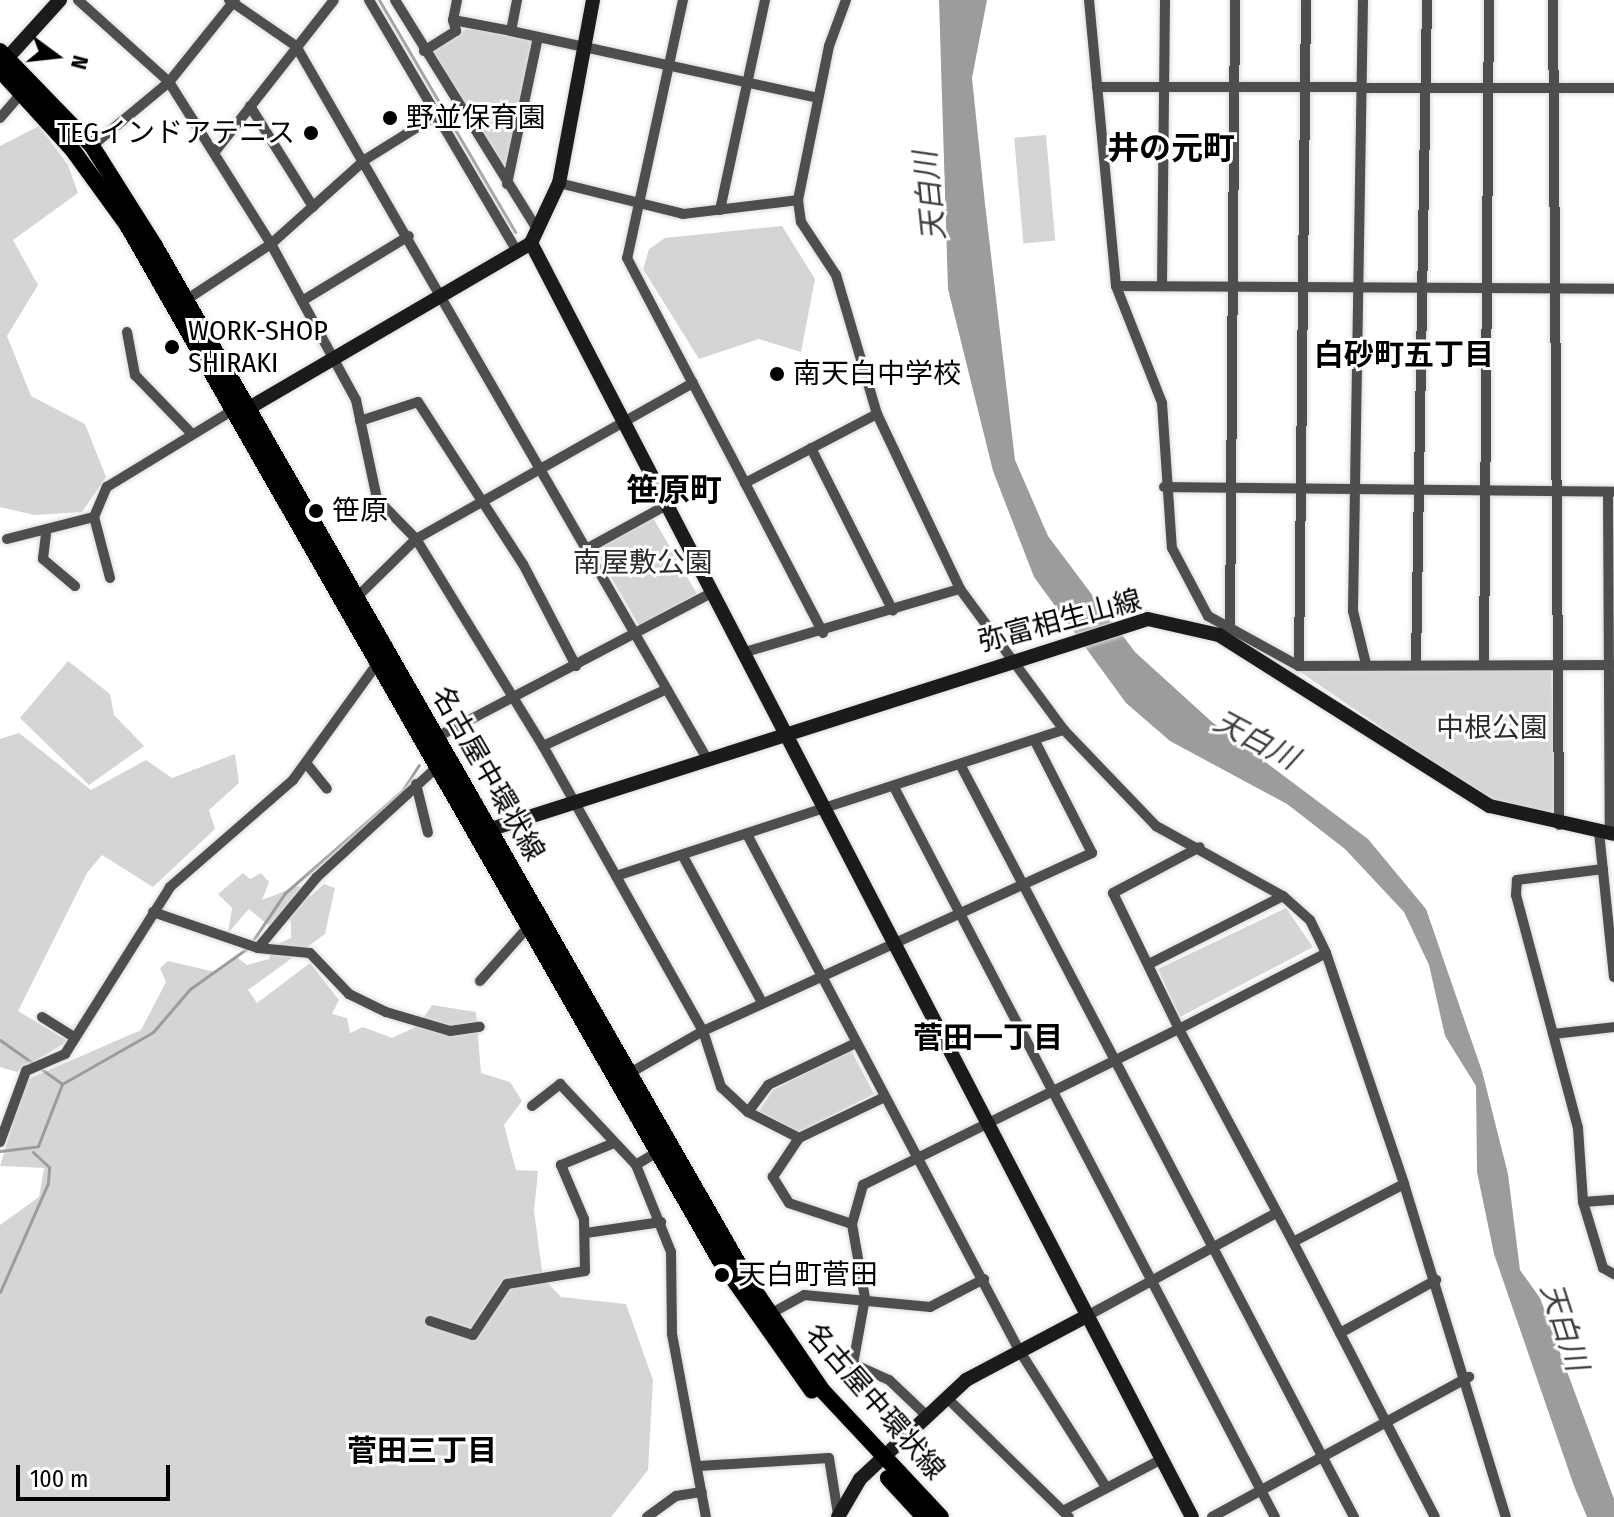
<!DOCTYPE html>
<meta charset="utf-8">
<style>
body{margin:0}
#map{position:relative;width:1614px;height:1517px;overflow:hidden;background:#fff;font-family:"Fira Sans Condensed","Noto Sans JP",sans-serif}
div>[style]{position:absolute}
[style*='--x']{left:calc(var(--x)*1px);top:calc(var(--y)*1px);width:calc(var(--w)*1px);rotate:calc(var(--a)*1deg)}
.green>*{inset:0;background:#d5d5d5;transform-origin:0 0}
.water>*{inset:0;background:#9c9c9c}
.stream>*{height:3px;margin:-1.5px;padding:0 1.5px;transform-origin:1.5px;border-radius:1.5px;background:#9c9c9c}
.roads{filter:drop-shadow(0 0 2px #dbdbdb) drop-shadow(0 0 2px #dbdbdb)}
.street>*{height:10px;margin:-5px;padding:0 5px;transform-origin:5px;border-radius:5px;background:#4e4e4e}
.secondary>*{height:14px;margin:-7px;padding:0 7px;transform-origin:7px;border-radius:7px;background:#1b1b1b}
.primary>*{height:16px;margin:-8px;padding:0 8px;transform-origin:8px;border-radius:8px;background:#000}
.dots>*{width:22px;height:22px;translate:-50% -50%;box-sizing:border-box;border:4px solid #fff;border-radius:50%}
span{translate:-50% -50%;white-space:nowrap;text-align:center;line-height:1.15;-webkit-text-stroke:6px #fff;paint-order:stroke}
.poi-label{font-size:28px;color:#000}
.left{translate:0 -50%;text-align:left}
.right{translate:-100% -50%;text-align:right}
.park-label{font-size:28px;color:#2c2c2c}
.street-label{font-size:28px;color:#000}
.water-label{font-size:30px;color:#3d3d3d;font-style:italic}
.neighbourhood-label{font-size:30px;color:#000;font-weight:700}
.quarter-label{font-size:32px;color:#000;font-weight:700}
.north{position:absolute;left:16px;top:16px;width:80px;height:80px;-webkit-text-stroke:6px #fff;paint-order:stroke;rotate:105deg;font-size:22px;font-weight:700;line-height:32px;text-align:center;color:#000}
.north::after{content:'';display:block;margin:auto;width:28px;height:36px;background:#000;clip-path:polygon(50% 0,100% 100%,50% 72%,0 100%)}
.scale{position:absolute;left:16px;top:1465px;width:154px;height:36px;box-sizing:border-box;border:4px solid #000;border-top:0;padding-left:10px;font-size:24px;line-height:28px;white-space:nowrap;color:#000;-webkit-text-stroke:6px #fff;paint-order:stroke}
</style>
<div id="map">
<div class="green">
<i style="clip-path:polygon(468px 28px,533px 41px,505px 172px,430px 53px)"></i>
<i style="clip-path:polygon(39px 126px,68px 165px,78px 193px,13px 240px,38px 285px,7px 336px,31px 396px,85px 424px,106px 477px,82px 512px,34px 515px,0 507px,0 146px)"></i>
<i style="left:1046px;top:135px;width:106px;height:32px;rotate:85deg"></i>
<i style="clip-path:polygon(782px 226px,815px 279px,801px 352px,759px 339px,699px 359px,643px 269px,649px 249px,665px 238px)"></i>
<i style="left:652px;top:516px;width:90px;height:66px;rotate:60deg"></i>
<i style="clip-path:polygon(68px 661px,110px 694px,114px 715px,144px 746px,89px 785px,20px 718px)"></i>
<i style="clip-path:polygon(1551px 668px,1556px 820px,1493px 804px,1296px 669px)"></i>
<i style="clip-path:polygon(19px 733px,91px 790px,146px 760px,172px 778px,235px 754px,239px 783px,209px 810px,215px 829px,153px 887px,102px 855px,87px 873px,18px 1011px,68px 1041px,17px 1072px,0 1067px,0 739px)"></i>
<i style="clip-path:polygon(243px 873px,250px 879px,261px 873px,269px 882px,262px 900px,298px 886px,311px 896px,324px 884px,335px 888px,325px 934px,248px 990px,257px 1003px,310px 963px,339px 1000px,332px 1014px,347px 1018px,350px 1033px,363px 1027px,392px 1038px,418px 1026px,432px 1005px,476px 1012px,481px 1073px,510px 1082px,522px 1101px,504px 1125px,516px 1170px,538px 1171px,534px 1211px,543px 1278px,561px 1297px,626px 1304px,653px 1380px,648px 1470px,611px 1517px,0 1517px,0 1225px,39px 1197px,44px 1168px,0 1166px,26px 1080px,141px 1030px,166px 982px,160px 968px,168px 961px,215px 972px,235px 956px,247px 965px,269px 959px,274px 946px,291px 938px,291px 920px,268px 925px,249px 909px,228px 933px,232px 908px,218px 894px)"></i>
<i style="clip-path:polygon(1286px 908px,1313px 947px,1180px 1017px,1158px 969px)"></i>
<i style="clip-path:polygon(851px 1050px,874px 1094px,798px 1132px,759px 1111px,773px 1090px)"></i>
</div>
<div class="water">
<i style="clip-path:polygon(939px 0,987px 0,972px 78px,985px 204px,1015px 460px,1048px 536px,1135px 652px,1212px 722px,1368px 839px,1426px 909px,1482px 1071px,1508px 1174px,1520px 1270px,1540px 1298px,1614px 1499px,1614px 1517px,1587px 1517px,1574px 1486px,1494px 1254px,1477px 1172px,1476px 1086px,1445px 1036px,1429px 965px,1404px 912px,1345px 849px,1287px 804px,1170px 741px,1126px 703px,1034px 577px,993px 471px,948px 289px)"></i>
</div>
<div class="stream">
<i style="--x:379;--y:0;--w:269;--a:59.6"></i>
<i style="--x:254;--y:939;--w:55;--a:-56"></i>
<i style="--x:285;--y:893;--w:155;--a:-41.1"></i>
<i style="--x:402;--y:791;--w:31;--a:-57"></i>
<i style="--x:0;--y:1040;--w:75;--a:35.2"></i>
<i style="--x:0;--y:1151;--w:38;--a:-7"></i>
<i style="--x:38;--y:1146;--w:66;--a:-68.8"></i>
<i style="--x:62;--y:1084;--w:105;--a:-29.7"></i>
<i style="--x:153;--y:1032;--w:57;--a:-49.3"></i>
<i style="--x:190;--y:989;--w:69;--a:-35.5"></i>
<i style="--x:0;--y:1292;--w:119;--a:-66.2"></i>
<i style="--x:48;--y:1183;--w:16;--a:-86"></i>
<i style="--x:49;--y:1167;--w:22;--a:-137"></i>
</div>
<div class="roads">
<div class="street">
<i style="--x:78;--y:0;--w:122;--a:42"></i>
<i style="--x:169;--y:82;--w:191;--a:57.8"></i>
<i style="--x:271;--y:244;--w:178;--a:61.4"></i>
<i style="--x:356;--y:400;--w:101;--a:78"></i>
<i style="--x:377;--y:499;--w:56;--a:45.7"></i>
<i style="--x:416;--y:539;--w:243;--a:58.5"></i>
<i style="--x:543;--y:746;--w:327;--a:60.7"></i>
<i style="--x:703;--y:1031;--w:84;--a:150.1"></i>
<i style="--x:229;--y:0;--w:81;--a:34.5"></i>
<i style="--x:296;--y:46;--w:821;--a:60.03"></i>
<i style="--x:369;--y:0;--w:291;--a:59.5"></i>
<i style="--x:395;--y:0;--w:269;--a:58.2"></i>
<i style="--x:457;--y:0;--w:20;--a:101"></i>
<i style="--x:453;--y:20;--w:59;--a:10.7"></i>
<i style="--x:511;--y:31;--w:32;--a:-79"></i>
<i style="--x:683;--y:0;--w:264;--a:102.2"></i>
<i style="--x:627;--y:258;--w:254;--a:62.3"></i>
<i style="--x:745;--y:483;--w:149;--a:-27.6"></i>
<i style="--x:877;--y:414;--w:145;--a:-106.4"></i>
<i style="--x:836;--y:275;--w:64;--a:-123.4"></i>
<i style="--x:801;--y:222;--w:22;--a:-98"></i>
<i style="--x:1089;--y:0;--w:287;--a:84.6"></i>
<i style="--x:1116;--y:286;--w:126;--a:68.5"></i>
<i style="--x:1162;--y:403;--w:145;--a:86.1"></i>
<i style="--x:1172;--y:548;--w:77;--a:62.1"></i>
<i style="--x:1208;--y:616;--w:104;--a:28.8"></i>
<i style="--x:1299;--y:666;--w:315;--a:-0.2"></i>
<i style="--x:1363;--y:0;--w:611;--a:90.94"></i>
<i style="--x:1353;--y:611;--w:55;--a:76.2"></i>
<i style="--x:1553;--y:0;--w:825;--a:89.58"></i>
<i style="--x:511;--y:31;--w:314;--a:12.3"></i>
<i style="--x:424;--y:51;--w:38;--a:-32"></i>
<i style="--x:456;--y:31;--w:11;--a:-105"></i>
<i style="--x:1097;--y:87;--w:517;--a:0.11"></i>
<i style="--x:250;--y:106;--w:119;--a:58"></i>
<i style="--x:0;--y:118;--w:33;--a:-49"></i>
<i style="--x:92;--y:146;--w:100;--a:-39.7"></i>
<i style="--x:169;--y:82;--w:105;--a:-51.2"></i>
<i style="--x:214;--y:153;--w:194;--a:-51.9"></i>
<i style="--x:559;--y:183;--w:128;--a:14"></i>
<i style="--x:683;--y:214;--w:116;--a:-6.9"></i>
<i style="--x:798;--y:200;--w:157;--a:-78.6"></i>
<i style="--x:829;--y:46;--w:49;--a:-69.7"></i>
<i style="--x:507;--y:184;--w:150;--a:-78.1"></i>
<i style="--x:720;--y:210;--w:215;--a:-77.9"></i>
<i style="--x:1116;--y:286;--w:498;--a:0.3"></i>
<i style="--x:1162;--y:286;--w:286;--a:-89.4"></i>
<i style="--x:186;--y:300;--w:102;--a:-33.4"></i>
<i style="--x:271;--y:244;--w:127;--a:-41.8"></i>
<i style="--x:366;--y:159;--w:84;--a:-31.8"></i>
<i style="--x:302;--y:301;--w:125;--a:-31.3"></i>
<i style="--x:127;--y:332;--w:44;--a:79.5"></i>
<i style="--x:135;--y:375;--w:81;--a:46"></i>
<i style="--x:877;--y:414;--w:194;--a:64.6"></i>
<i style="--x:960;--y:589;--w:175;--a:53.6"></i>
<i style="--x:1064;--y:730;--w:133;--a:46.2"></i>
<i style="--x:1156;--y:826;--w:145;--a:28.9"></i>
<i style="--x:1283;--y:896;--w:36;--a:42"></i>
<i style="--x:1310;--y:920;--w:37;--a:64"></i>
<i style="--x:1326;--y:953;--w:244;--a:71.3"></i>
<i style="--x:1404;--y:1184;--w:125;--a:152.4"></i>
<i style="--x:1293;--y:1242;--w:242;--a:-118.2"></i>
<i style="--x:1179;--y:1029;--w:165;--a:-27.3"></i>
<i style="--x:360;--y:421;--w:61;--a:-18.1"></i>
<i style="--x:418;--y:402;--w:193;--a:57.1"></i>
<i style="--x:523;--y:564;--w:115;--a:62.5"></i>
<i style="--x:811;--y:448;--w:182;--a:63.3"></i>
<i style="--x:745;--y:483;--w:169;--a:62.5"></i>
<i style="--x:1164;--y:487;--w:450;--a:0.6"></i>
<i style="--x:1608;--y:492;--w:341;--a:89.7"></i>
<i style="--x:46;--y:534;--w:25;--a:97"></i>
<i style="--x:43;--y:559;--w:42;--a:40.2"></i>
<i style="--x:7;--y:539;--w:90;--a:-14.2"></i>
<i style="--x:590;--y:547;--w:83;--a:-28.7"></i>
<i style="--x:110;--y:578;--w:63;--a:-104.7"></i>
<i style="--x:94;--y:517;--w:33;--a:-67"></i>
<i style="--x:107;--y:487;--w:150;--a:-31.4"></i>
<i style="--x:356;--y:598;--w:84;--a:-44.5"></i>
<i style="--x:416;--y:539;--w:318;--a:-29.4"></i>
<i style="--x:1230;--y:629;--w:629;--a:-89.54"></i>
<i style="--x:742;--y:653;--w:227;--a:-16.4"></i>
<i style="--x:1416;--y:664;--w:664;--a:-89.05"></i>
<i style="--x:1484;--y:664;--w:664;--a:-89.57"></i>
<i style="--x:1299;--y:666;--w:666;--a:-89.4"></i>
<i style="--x:437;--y:737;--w:306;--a:-27.7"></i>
<i style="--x:543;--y:746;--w:136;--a:-24.7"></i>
<i style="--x:306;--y:763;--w:33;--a:51"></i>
<i style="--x:961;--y:766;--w:848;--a:62.38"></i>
<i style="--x:416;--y:784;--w:50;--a:76.2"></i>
<i style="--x:895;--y:789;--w:821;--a:62.44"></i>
<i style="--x:1599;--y:832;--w:146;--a:84.1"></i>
<i style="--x:749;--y:838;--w:579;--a:62.2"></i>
<i style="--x:1019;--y:1350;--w:162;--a:57.6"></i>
<i style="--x:684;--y:858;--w:164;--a:61.6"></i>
<i style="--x:1603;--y:869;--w:87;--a:172.7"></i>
<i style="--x:1517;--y:880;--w:15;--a:94"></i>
<i style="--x:1516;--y:895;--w:241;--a:75.1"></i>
<i style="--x:1578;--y:1128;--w:74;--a:86.1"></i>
<i style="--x:1583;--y:1202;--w:69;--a:73.1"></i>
<i style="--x:1603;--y:1268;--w:13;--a:29"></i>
<i style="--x:616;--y:876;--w:471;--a:-18.1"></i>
<i style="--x:153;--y:912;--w:111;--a:18.9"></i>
<i style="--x:258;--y:948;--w:92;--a:-50.3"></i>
<i style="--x:317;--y:877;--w:164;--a:-42.5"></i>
<i style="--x:258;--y:948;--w:52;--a:5.5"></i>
<i style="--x:310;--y:953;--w:57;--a:46.4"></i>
<i style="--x:349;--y:994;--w:41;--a:25.9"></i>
<i style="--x:386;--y:1012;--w:67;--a:16.5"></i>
<i style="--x:450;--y:1031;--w:30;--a:-8"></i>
<i style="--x:1149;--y:964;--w:150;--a:-26.9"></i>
<i style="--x:480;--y:981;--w:74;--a:-48.3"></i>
<i style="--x:42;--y:1017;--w:39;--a:32"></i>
<i style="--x:1553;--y:1034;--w:61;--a:-6.5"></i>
<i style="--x:532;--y:1106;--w:36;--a:-38"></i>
<i style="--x:560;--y:1084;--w:111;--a:46.8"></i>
<i style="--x:748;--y:1112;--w:34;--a:-53"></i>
<i style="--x:768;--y:1085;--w:98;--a:-25.5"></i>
<i style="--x:799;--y:1138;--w:57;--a:-153"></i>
<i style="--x:748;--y:1112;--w:37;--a:-137"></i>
<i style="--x:721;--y:1087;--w:59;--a:-107.8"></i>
<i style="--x:703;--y:1031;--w:428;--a:-24.6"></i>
<i style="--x:1092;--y:853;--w:126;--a:-117"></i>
<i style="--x:0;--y:1142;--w:76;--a:-69.9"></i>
<i style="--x:26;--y:1071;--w:43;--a:-23.6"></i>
<i style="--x:65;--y:1054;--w:197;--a:-57.8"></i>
<i style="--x:170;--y:887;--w:163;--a:-41"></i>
<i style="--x:293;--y:780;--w:147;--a:-54.1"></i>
<i style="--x:659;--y:1151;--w:27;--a:149"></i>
<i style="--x:636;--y:1165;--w:94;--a:68.1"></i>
<i style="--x:671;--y:1252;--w:82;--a:89.3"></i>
<i style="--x:672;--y:1334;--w:186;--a:79.5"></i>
<i style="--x:1404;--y:1184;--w:348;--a:73"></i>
<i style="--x:1583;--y:1202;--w:31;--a:-4"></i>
<i style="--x:852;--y:1224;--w:66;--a:-161.6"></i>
<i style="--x:789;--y:1203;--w:31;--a:-122"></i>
<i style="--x:773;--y:1177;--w:47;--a:-56.3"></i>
<i style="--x:799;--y:1138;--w:95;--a:-25.5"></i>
<i style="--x:586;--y:1233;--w:76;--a:-8.3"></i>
<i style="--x:1293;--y:1242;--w:309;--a:62.7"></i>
<i style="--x:770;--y:1314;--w:39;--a:-29"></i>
<i style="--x:804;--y:1295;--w:127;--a:5.4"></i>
<i style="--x:930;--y:1307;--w:61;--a:-27.4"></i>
<i style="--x:1087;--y:1316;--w:213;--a:-28.6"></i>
<i style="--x:430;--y:1321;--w:45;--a:18"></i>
<i style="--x:473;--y:1335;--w:61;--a:-56.3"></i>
<i style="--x:507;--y:1284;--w:79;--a:-9.5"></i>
<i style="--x:585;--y:1271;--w:52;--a:-91.1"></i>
<i style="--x:584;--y:1219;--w:59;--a:-113.1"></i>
<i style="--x:561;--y:1165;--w:57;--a:-22.5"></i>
<i style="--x:1340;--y:1333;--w:110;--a:-28.9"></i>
<i style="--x:947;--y:1398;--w:170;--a:44.3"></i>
<i style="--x:927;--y:1416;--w:52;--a:-136.5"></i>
<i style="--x:889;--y:1380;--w:39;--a:-156"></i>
<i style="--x:853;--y:1364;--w:67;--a:-79.7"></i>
<i style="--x:865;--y:1298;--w:75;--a:-100"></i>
<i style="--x:852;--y:1224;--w:41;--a:-74.2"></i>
<i style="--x:863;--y:1185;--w:352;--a:-26.3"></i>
<i style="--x:1179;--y:1029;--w:151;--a:-115.9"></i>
<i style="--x:1113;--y:893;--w:98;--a:-27.9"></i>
<i style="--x:699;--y:1466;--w:130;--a:-3.5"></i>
<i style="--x:829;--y:1458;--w:57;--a:80.9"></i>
<i style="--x:1063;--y:1511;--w:112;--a:-27.7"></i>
<i style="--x:647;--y:1517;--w:36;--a:-36"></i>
<i style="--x:676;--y:1496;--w:26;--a:-9"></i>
<i style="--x:1212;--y:1517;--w:293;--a:-28.6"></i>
</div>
<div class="secondary">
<i style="--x:593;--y:0;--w:186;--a:100.5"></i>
<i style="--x:559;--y:183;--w:66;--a:115"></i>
<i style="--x:531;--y:243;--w:1435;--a:62.58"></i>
<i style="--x:1;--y:65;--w:88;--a:-47.8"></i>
<i style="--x:249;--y:408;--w:327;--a:-30.3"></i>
<i style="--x:479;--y:833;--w:702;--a:-17.74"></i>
<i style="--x:1148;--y:619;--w:73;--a:12.7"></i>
<i style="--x:1219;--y:635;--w:320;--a:32.3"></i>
<i style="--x:1490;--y:806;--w:127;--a:12.7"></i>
<i style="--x:838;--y:1517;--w:44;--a:-59.9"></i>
<i style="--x:860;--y:1479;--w:145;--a:-43"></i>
<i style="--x:966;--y:1380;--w:137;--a:-27.9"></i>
</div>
<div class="primary">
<i style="--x:0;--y:51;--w:132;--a:45.9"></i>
<i style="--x:92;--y:146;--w:118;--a:57.8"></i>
<i style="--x:155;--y:246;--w:1194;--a:60.17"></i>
<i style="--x:749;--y:1282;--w:130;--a:55.9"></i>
<i style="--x:822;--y:1390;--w:174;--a:46.9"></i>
<i style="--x:0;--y:70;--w:107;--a:47.7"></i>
<i style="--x:72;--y:149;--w:94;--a:54.1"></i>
<i style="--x:127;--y:225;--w:1191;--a:60.21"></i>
<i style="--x:719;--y:1259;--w:161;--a:54.8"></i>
<i style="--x:888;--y:1478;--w:53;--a:47.3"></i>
</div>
</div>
<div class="dots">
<i style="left:390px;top:118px;background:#000"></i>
<i style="left:311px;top:133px;background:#000"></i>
<i style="left:172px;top:347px;background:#000"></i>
<i style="left:777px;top:374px;background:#000"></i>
<i style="left:316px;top:511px;background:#000"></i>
<i style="left:722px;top:1275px;background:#000"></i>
</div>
<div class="poi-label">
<span class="left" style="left:406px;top:118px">野並保育園</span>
<span class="right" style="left:295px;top:133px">TEGインドアテニス</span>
<span class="left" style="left:188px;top:347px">WORK-SHOP<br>SHIRAKI</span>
<span class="left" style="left:793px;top:374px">南天白中学校</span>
<span class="left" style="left:332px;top:511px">笹原</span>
<span class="left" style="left:738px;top:1275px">天白町菅田</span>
</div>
<div class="park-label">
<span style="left:643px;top:563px">南屋敷公園</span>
<span style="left:1492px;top:728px">中根公園</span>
</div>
<div class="street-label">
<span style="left:1060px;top:621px;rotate:-15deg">弥富相生山線</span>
<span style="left:488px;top:774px;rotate:60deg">名古屋中環状線</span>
<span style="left:875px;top:1402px;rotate:49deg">名古屋中環状線</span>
</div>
<div class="water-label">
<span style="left:930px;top:196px;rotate:-96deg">天白川</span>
<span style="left:1256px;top:740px;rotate:28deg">天白川</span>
<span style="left:1564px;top:1327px;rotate:72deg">天白川</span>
</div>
<div class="neighbourhood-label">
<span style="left:1404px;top:355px">白砂町五丁目</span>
<span style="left:988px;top:1038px">菅田一丁目</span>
<span style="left:422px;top:1451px">菅田三丁目</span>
</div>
<div class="quarter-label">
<span style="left:1171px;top:148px">井の元町</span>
<span style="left:674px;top:490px">笹原町</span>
</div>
<div class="north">N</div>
<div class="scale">100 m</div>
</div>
